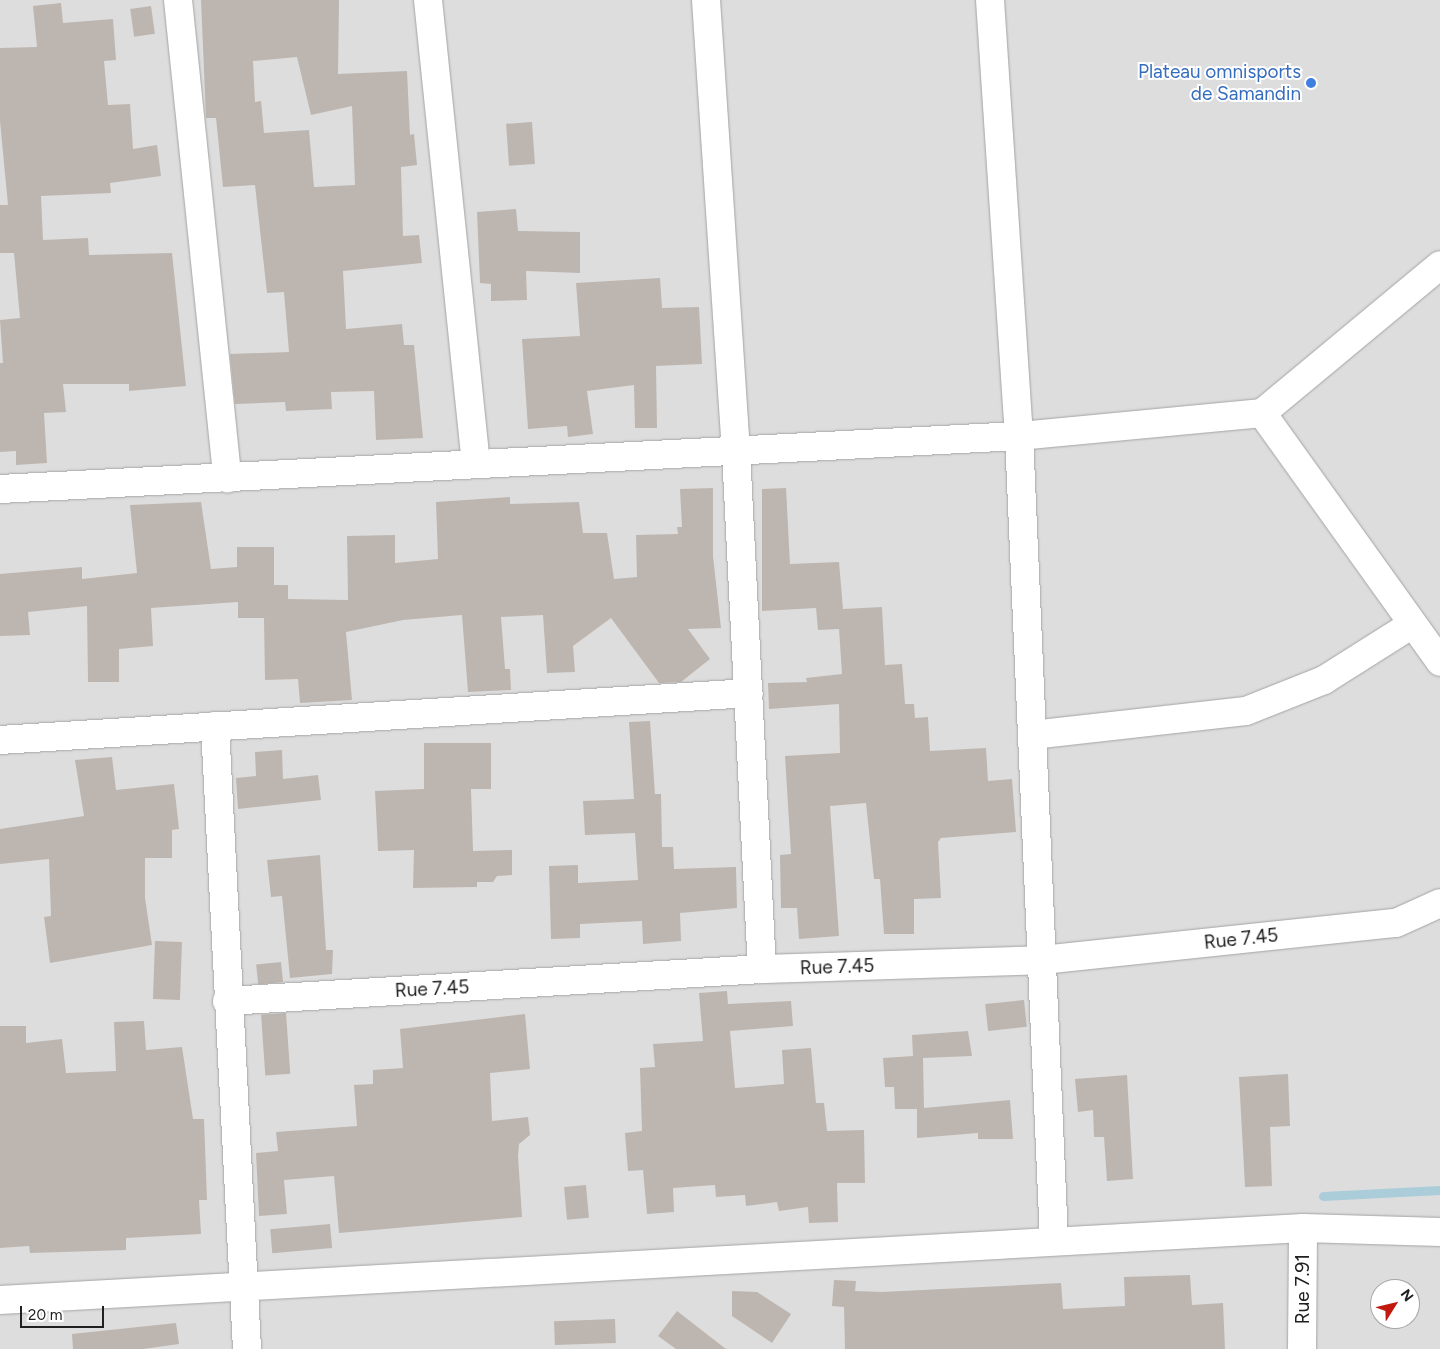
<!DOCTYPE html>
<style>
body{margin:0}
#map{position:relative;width:1440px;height:1349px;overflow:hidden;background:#f0eee8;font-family:Figtree,sans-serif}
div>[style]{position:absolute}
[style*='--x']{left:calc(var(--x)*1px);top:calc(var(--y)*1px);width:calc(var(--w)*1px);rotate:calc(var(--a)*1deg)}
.residential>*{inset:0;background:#dedddd}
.stream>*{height:9px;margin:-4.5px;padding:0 4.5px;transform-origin:4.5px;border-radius:4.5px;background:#abcdda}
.building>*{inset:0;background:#bdb6b0;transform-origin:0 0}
.roads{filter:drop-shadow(0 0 1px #a4a4a4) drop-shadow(0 0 1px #a4a4a4)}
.minor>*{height:28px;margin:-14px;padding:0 14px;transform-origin:14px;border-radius:14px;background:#fff}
.dots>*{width:14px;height:14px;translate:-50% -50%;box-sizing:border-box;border:2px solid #fff;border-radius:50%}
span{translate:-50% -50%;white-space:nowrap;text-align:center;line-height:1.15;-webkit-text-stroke:4px #fff;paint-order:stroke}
.shop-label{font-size:19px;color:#366cbe}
.right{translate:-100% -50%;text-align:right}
.street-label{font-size:19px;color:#202020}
.north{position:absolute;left:1370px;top:1279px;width:50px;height:50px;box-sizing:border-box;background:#fff;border:1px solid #a6a6a6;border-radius:50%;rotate:54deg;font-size:14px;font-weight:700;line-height:20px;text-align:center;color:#202020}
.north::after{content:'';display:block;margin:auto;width:18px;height:22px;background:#c2190f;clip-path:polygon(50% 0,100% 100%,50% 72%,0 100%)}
.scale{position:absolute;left:20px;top:1306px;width:84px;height:22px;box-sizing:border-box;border:2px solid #202020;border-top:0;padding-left:6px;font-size:15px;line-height:18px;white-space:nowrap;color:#202020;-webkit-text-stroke:4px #fff;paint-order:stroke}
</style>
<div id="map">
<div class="residential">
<i style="clip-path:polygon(evenodd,0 0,1440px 0,1440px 1349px,0 1349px,0 0,1380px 1289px,1410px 1289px,1410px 1319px,1380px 1319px,1380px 1289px)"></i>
</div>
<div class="stream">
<i style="--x:1323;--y:1196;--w:117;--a:-2.9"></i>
</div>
<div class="building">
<i style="clip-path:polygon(evenodd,201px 0,339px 0,338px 74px,407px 71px,410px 135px,414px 134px,417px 165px,401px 167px,403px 236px,419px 235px,422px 263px,343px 271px,346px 329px,402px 324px,404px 345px,414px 345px,423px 438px,376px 440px,374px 391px,331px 392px,332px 409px,286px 411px,285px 402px,235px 404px,230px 354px,289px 352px,284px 292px,267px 293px,255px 185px,223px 187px,216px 118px,206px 118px,201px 0,297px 57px,311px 115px,352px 106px,355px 185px,314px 187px,309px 130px,264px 133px,261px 101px,255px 102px,253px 61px,297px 57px)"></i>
<i style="clip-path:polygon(61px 3px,63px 23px,113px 19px,116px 60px,104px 61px,108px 105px,130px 104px,133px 149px,157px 145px,161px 176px,110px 183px,111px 193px,41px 196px,43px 240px,88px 238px,89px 255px,172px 253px,186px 386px,129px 391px,129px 384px,63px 384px,66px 412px,44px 413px,47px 463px,16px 465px,16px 451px,0 452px,0 363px,3px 363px,0 320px,20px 318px,14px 253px,0 253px,0 205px,8px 205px,0 121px,0 48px,37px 47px,33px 6px)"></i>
<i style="left:151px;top:6px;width:28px;height:21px;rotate:82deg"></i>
<i style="left:532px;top:122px;width:42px;height:26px;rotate:86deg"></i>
<i style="clip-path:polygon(516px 209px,518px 231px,580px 232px,580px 273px,526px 271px,527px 300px,491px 301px,491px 284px,480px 283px,477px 212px)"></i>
<i style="clip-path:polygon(660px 278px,662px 308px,699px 307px,702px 364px,656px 366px,657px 428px,635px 428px,634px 385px,587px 391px,593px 434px,568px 437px,567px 426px,528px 429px,522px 339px,580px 336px,576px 283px)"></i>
<i style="clip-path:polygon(713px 488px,713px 556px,721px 628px,688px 629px,710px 659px,681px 682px,659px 683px,611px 618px,573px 646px,575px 672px,547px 673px,543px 615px,501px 617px,505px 669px,510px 669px,511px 690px,468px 692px,462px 615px,403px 620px,346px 632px,352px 700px,300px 703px,298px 679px,265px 680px,264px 618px,238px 618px,238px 602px,151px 608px,153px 646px,119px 649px,119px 682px,88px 682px,87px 606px,28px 612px,30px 635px,0 636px,0 574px,82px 567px,82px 579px,137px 573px,130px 505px,201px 502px,211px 569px,237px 567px,237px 547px,274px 547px,274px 585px,288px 585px,288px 599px,348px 600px,347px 536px,395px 535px,395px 563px,438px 559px,436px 502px,510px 497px,510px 504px,579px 502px,583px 533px,607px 533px,614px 579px,637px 577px,636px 535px,678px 534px,677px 527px,682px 527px,680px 489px)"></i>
<i style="clip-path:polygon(786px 488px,790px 564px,839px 562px,843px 609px,882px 607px,885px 665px,902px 664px,905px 704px,914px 704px,915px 718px,928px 717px,930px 751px,986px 748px,988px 781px,1012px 779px,1016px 832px,941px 838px,938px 842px,941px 898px,914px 899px,914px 934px,884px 934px,880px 879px,874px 879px,866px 803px,830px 806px,839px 936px,799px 939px,797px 908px,781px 908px,780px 855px,791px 854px,785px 756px,840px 753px,839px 704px,769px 709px,768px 683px,807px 682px,806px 678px,842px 674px,839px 629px,818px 630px,816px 608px,762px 611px,762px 489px)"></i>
<i style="clip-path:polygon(650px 721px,655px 794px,661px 794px,662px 847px,673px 847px,674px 869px,736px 867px,737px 908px,680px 913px,681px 941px,643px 944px,642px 921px,580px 924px,580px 938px,551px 939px,549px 866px,578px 865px,578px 883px,638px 880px,635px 833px,585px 835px,583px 801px,634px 799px,629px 722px)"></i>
<i style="clip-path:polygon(424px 743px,491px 743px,491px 789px,471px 789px,473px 851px,512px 850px,512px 875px,497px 876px,493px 882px,477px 882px,477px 887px,413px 888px,414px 850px,378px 851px,375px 791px,424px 789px)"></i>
<i style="clip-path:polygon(282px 750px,283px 779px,318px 775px,321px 800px,238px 809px,236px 778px,256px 776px,255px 752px)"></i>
<i style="clip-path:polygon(112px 757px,116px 790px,174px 784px,179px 829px,172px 830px,172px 858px,145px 858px,145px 898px,152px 945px,50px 963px,44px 917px,51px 916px,49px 859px,0 864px,0 829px,84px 816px,75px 760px)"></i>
<i style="clip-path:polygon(320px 855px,326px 950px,333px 950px,332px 974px,290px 978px,282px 896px,271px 897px,267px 860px)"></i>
<i style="left:155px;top:941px;width:27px;height:58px;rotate:2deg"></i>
<i style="left:281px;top:962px;width:20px;height:25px;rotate:84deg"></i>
<i style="clip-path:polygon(727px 991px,728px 1004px,791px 1001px,793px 1026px,730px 1031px,735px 1088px,784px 1084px,782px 1050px,811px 1048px,816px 1103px,824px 1103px,827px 1131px,864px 1130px,865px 1183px,837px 1183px,838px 1222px,809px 1223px,808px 1207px,779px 1211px,777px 1202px,746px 1206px,745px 1195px,716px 1197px,715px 1185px,673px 1188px,674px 1212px,647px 1214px,643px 1170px,628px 1171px,625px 1133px,642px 1131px,640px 1068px,655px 1067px,653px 1044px,703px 1041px,699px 993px)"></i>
<i style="left:1024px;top:1000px;width:27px;height:39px;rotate:84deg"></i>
<i style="left:286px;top:1013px;width:61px;height:25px;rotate:86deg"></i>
<i style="clip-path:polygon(525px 1014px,530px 1069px,490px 1073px,492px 1121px,528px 1117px,530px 1135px,519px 1144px,518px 1156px,522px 1217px,339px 1233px,334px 1176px,284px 1180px,287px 1214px,259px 1216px,256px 1153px,278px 1151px,276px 1132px,357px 1126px,354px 1085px,373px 1084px,373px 1070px,403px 1068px,400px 1029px)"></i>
<i style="clip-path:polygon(144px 1021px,146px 1050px,182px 1047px,193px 1119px,204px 1119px,207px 1200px,199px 1200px,201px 1234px,126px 1238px,126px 1250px,30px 1253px,29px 1246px,0 1248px,0 1026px,26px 1026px,26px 1043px,62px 1039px,66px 1073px,116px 1071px,114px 1022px)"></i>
<i style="clip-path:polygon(968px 1031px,972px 1056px,923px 1058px,924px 1108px,1010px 1100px,1013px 1139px,978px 1139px,978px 1133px,917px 1138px,917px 1109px,895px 1109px,894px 1087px,885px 1087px,883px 1058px,913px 1056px,912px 1035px)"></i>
<i style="clip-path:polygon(1288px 1074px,1290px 1126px,1270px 1127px,1272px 1186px,1245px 1187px,1239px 1077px)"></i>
<i style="clip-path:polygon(1127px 1075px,1133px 1179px,1107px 1181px,1104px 1137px,1094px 1137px,1093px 1110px,1078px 1112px,1075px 1079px)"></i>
<i style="left:586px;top:1185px;width:33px;height:22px;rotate:85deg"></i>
<i style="left:330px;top:1224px;width:24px;height:60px;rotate:85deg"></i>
<i style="clip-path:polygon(1190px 1275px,1192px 1305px,1223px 1303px,1225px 1349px,845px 1349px,844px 1307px,832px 1306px,834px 1280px,856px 1281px,855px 1291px,882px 1292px,1061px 1283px,1063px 1309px,1125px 1306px,1124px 1277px)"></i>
<i style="clip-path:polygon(732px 1291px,757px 1292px,791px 1314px,772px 1343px,732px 1316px)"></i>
<i style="clip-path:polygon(677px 1311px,726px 1349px,676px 1349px,658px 1336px)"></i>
<i style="left:615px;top:1319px;width:24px;height:61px;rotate:88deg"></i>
<i style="clip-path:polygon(176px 1323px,179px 1344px,143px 1349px,73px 1349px,72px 1334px)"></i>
</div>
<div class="roads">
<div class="minor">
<i style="--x:178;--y:0;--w:481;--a:84.1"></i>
<i style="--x:428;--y:0;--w:466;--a:84.1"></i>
<i style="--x:706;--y:0;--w:452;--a:86.2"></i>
<i style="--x:736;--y:451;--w:519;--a:87.13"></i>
<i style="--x:990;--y:0;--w:437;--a:86.2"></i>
<i style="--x:1019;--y:436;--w:806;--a:87.51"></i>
<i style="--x:1262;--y:413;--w:306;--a:54.4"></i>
<i style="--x:0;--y:489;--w:1020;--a:-2.98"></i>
<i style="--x:1019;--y:436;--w:244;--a:-5.4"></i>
<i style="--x:1262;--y:413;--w:231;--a:-39.7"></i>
<i style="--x:215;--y:726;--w:624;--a:87.06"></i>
<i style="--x:1032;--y:735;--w:215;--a:-6.4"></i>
<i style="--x:1246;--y:711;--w:84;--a:-21.7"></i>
<i style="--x:1324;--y:680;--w:103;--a:-32.3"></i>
<i style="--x:0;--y:740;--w:750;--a:-3.59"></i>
<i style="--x:227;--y:1001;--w:536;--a:-3.42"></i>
<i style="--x:762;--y:969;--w:280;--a:-1.8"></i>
<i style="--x:1042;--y:960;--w:356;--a:-6"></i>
<i style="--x:1396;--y:923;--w:48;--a:-24.4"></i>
<i style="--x:0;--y:1300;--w:1305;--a:-3.16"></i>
<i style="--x:1303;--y:1228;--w:137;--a:1.7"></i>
<i style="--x:1302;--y:1349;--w:121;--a:-89.5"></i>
</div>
</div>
<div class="dots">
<i style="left:1311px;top:83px;background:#3f7fe0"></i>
</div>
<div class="shop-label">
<span class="right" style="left:1301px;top:83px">Plateau omnisports<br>de Samandin</span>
</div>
<div class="street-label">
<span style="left:1241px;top:939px;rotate:-6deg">Rue 7.45</span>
<span style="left:837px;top:967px;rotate:-2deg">Rue 7.45</span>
<span style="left:432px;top:989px;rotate:-3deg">Rue 7.45</span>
<span style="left:1303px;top:1289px;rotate:-90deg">Rue 7.91</span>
</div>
<div class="north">N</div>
<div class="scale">20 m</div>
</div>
